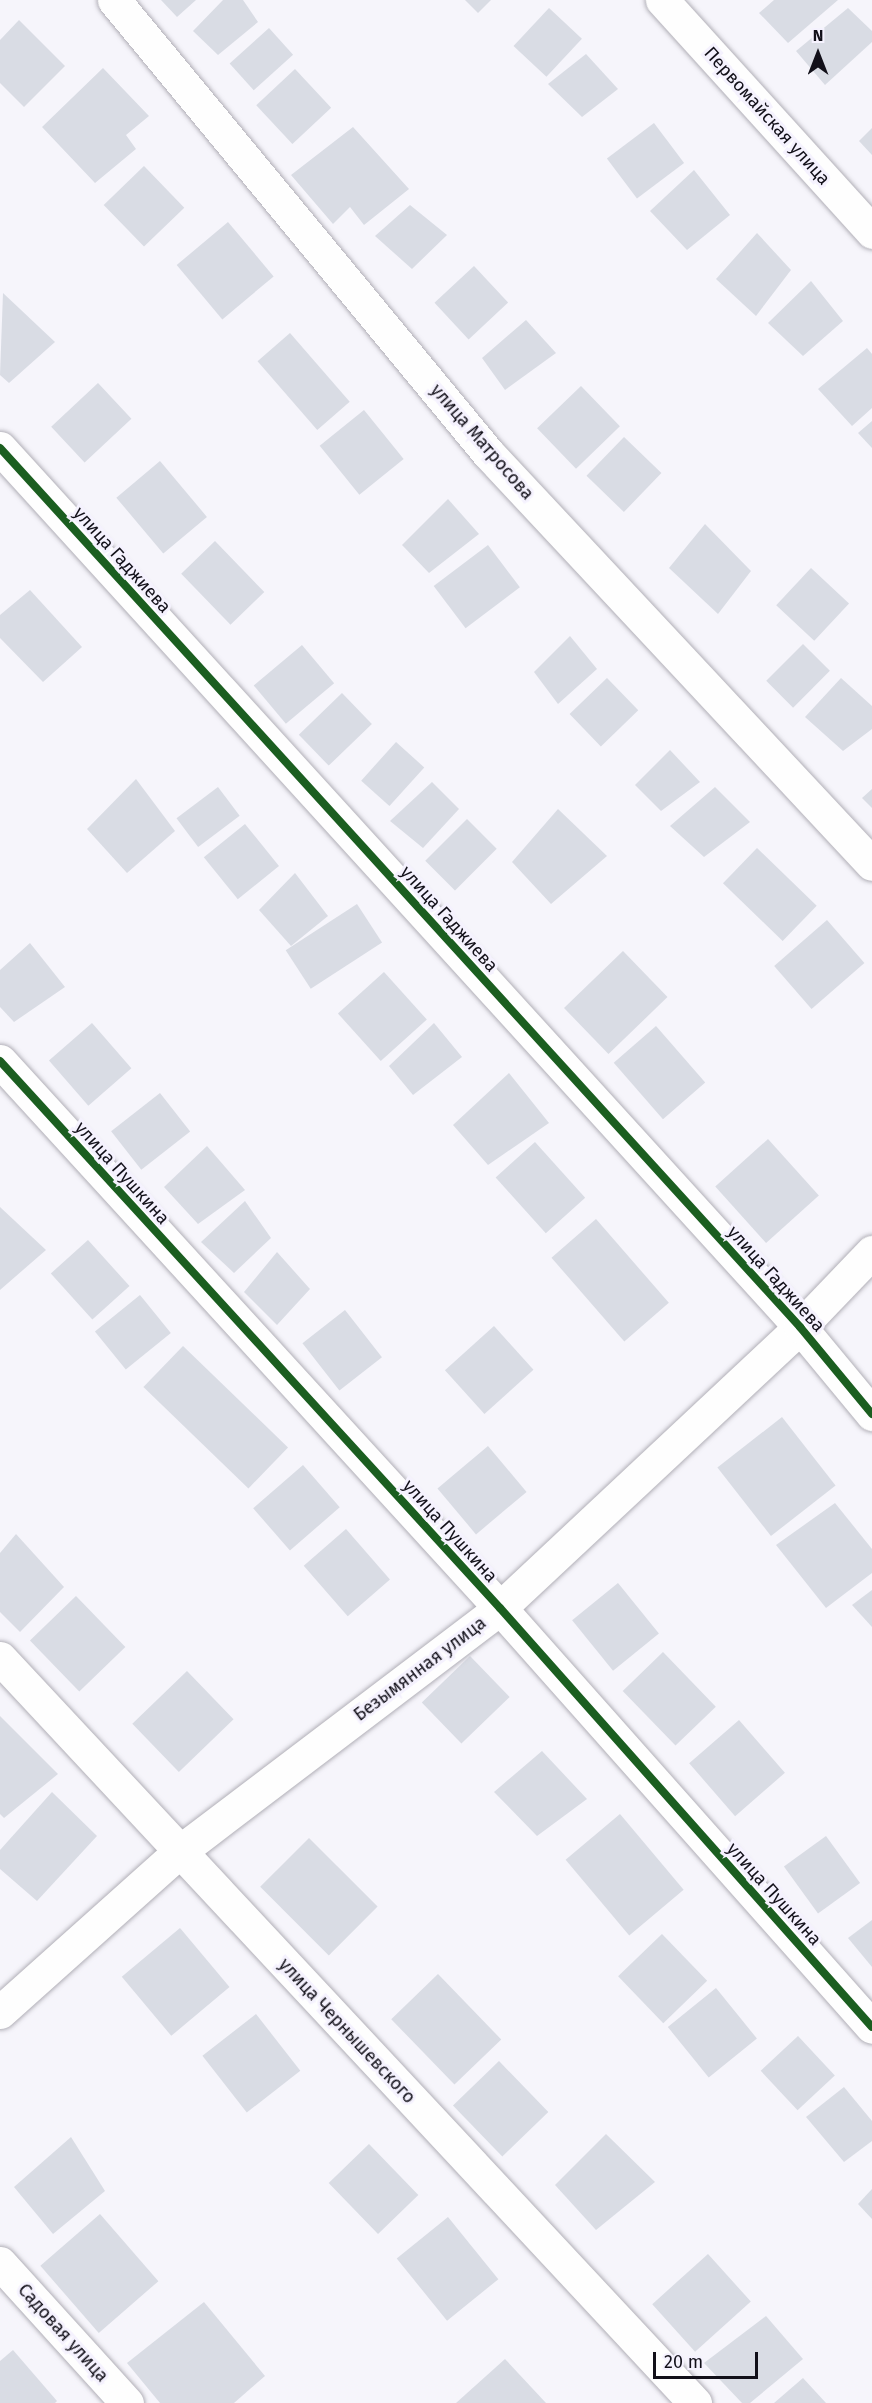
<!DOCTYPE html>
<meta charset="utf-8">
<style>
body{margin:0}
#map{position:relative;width:872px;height:2403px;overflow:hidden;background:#f6f5fb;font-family:"Fira Sans",sans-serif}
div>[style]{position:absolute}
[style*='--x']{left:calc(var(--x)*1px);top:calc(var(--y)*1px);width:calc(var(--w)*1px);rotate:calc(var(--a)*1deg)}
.building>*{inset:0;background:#d9dce4;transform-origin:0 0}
.roads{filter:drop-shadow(0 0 2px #b1afb7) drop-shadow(0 0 2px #b1afb7)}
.minor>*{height:33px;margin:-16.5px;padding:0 16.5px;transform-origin:16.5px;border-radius:16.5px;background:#fefefe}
.cycleway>*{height:8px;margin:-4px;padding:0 4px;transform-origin:4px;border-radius:4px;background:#1b5e20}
span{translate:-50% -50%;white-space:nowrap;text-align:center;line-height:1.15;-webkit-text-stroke:6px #f5f2fe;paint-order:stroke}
.street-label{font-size:18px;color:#121019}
.north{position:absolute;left:788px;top:24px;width:60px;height:60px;-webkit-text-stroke:4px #f5f2fe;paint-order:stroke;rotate:0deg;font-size:16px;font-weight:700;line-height:24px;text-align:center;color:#121019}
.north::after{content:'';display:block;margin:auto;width:21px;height:27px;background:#121019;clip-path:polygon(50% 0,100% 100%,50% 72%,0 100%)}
.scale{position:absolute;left:653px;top:2352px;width:105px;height:27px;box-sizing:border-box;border:3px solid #121019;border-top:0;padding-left:8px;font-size:18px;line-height:21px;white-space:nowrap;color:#121019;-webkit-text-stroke:4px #f5f2fe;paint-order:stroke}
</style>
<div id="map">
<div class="building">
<i style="clip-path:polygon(161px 0,196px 0,177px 17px)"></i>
<i style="clip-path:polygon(223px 0,243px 0,258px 22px,218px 55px,193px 31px)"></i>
<i style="clip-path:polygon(465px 0,491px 0,478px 13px)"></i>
<i style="clip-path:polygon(774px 0,838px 0,788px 43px,759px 13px)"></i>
<i style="left:549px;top:8px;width:45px;height:52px;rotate:43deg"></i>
<i style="clip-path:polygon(848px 8px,872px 31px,872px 42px,825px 85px,796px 51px)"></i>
<i style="clip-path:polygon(19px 20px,65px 66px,24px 107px,0 83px,0 40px)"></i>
<i style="left:269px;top:28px;width:36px;height:53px;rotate:48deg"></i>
<i style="clip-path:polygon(586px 54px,618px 89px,582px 117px,548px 84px)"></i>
<i style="clip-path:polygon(103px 68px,149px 116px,126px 135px,136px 149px,95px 183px,42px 127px)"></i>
<i style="left:295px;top:69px;width:53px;height:53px;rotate:47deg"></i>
<i style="left:654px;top:123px;width:50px;height:59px;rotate:53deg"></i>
<i style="clip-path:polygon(353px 127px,409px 189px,364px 225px,350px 207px,333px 224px,291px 175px)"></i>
<i style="clip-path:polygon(872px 128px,872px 155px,859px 141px)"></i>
<i style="left:144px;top:166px;width:58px;height:56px;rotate:46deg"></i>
<i style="clip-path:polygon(694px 170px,730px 215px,687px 250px,650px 211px)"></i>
<i style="clip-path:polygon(410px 205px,447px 235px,412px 269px,375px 236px)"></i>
<i style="left:228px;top:222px;width:71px;height:67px;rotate:50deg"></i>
<i style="clip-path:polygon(757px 233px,791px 270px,756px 316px,716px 279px)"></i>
<i style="left:474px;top:266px;width:50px;height:54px;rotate:47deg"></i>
<i style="clip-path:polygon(811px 281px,843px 321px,803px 356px,768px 323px)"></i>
<i style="clip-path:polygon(3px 293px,55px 342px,9px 383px,0 375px)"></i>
<i style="clip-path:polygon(526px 320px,556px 353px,505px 390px,482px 358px)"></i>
<i style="left:290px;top:333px;width:91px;height:43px;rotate:49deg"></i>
<i style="clip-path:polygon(867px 348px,872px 354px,872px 408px,852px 426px,818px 389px)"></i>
<i style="left:98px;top:383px;width:49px;height:64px;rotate:47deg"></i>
<i style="left:581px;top:386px;width:56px;height:61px;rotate:46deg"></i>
<i style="left:364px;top:410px;width:63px;height:57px;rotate:51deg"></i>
<i style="clip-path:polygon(872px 421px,872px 448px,858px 433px)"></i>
<i style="left:624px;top:437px;width:52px;height:54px;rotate:44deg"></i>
<i style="left:160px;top:461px;width:73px;height:57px;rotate:50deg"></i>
<i style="clip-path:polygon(448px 499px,479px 534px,429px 573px,402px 545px)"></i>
<i style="clip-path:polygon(705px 524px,751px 571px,718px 614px,669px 568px)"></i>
<i style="left:215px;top:541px;width:71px;height:47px;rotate:46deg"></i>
<i style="left:488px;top:545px;width:53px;height:68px;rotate:53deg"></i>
<i style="left:811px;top:568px;width:52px;height:51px;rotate:43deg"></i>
<i style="clip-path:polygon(30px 590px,82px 647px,43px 682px,0 638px,0 615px)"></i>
<i style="clip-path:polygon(570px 636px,597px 669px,558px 704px,534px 672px)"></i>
<i style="left:803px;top:644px;width:38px;height:52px;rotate:45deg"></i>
<i style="left:302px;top:645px;width:50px;height:63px;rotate:50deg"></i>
<i style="left:607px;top:678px;width:45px;height:52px;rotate:46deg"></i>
<i style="clip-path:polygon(841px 678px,872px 706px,872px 729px,843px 751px,805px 717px)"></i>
<i style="left:342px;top:693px;width:43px;height:60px;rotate:46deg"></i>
<i style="left:396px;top:742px;width:38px;height:52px;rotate:42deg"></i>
<i style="clip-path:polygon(670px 750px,700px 782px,661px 811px,635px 785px)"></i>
<i style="clip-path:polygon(136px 779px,175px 831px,127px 873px,87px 829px)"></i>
<i style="clip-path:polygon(432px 782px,459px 809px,423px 848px,390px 821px)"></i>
<i style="left:218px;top:787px;width:36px;height:52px;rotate:53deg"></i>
<i style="clip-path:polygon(715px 787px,750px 822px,704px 857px,670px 826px)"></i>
<i style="clip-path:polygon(872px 789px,872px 808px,862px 798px)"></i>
<i style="clip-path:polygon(558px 809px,607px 856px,551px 904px,512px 862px)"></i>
<i style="left:467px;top:819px;width:42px;height:59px;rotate:45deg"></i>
<i style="left:245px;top:824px;width:54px;height:53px;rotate:51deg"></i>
<i style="left:757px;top:848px;width:83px;height:49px;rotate:44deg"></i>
<i style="clip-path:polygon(295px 873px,328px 916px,291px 946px,259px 910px)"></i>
<i style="left:357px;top:904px;width:46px;height:85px;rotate:57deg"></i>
<i style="left:827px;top:920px;width:57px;height:70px;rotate:49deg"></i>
<i style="clip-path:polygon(30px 943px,65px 987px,14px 1022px,0 1007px,0 970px)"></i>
<i style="left:623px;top:951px;width:64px;height:82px;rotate:46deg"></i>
<i style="left:384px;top:972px;width:64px;height:62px;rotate:48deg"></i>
<i style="left:92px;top:1023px;width:60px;height:57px;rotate:49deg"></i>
<i style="clip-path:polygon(434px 1023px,462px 1057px,413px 1095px,389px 1066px)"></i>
<i style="left:656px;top:1026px;width:75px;height:56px;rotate:49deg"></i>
<i style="clip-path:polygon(509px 1073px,549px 1123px,488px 1165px,453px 1125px)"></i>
<i style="left:160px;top:1093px;width:49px;height:62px;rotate:52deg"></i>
<i style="left:768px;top:1139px;width:76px;height:71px;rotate:48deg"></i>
<i style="left:535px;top:1142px;width:75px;height:53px;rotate:48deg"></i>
<i style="clip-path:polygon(207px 1146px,245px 1190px,198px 1224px,164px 1187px)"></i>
<i style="clip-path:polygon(245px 1201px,271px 1238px,234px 1273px,201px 1242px)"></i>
<i style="clip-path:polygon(0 1207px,46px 1250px,0 1290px)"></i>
<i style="left:596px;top:1219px;width:111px;height:59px;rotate:49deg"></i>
<i style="left:88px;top:1240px;width:62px;height:50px;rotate:48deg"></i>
<i style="clip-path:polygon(277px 1252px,310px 1289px,277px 1325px,244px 1292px)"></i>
<i style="left:140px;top:1295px;width:49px;height:58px;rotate:51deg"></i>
<i style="left:345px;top:1310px;width:60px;height:54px;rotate:52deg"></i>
<i style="left:494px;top:1326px;width:59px;height:66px;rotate:48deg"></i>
<i style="left:183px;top:1346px;width:146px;height:57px;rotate:44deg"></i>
<i style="left:782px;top:1417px;width:87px;height:82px;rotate:52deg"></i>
<i style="left:488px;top:1446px;width:60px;height:66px;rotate:50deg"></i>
<i style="left:303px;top:1465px;width:56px;height:66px;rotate:49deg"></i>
<i style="clip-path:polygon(835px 1503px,872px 1549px,872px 1573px,826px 1608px,776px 1545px)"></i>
<i style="left:346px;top:1529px;width:67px;height:56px;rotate:49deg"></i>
<i style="clip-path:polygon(16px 1534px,64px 1587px,20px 1632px,0 1612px,0 1553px)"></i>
<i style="left:618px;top:1583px;width:65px;height:59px;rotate:51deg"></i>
<i style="clip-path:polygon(872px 1590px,872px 1627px,852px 1605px)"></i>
<i style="left:76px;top:1596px;width:71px;height:64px;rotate:46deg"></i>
<i style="left:663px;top:1652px;width:76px;height:56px;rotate:46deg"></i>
<i style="left:470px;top:1656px;width:57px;height:67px;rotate:46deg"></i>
<i style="left:187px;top:1671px;width:67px;height:76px;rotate:46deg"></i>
<i style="clip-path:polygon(0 1716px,58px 1774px,4px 1818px,0 1814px)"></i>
<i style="left:739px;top:1720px;width:70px;height:66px;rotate:49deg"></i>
<i style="clip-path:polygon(542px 1751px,587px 1799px,537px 1836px,494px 1792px)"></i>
<i style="clip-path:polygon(52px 1792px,97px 1836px,37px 1901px,0 1869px,0 1850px)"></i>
<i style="left:620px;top:1814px;width:99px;height:71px;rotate:50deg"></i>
<i style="left:826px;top:1836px;width:58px;height:52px;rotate:54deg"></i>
<i style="left:309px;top:1838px;width:97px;height:69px;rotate:45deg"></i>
<i style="clip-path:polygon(872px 1920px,872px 1967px,848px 1938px)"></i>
<i style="left:180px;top:1928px;width:77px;height:76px;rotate:50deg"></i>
<i style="left:662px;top:1934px;width:65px;height:61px;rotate:46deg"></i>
<i style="left:438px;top:1974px;width:91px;height:65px;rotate:46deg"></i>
<i style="left:716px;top:1988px;width:65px;height:62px;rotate:51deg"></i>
<i style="left:256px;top:2014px;width:72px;height:68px;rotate:52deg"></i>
<i style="left:798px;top:2036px;width:54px;height:51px;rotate:47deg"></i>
<i style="left:499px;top:2061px;width:71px;height:64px;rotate:46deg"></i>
<i style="clip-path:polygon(844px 2087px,872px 2121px,872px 2141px,844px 2162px,806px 2117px)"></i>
<i style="clip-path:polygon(606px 2134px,655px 2182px,596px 2230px,555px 2185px)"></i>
<i style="clip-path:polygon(71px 2137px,105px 2191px,53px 2234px,14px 2187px)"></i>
<i style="left:369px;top:2144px;width:71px;height:56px;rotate:46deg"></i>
<i style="clip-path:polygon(872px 2189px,872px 2219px,858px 2204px)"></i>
<i style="left:100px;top:2214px;width:89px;height:79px;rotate:49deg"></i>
<i style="left:448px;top:2217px;width:80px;height:66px;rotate:51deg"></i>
<i style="left:708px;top:2254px;width:64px;height:75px;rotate:48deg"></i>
<i style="clip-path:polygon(204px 2302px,265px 2376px,234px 2403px,160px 2403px,127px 2363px)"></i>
<i style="clip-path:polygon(766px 2316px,803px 2359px,750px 2403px,742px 2403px,704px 2363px)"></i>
<i style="clip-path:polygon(13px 2350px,57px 2401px,55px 2403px,0 2403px,0 2361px)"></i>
<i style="clip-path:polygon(505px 2359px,546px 2403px,456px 2403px)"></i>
<i style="clip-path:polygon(803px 2378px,826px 2403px,774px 2403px)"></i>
</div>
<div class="roads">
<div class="minor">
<i style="--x:114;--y:0;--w:587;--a:50.46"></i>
<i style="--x:488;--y:453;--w:562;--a:46.95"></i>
<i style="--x:662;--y:0;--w:313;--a:47.8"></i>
<i style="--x:0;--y:448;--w:1189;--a:47.69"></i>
<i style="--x:800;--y:1327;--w:113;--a:50.4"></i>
<i style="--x:0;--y:1061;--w:741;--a:47.57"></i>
<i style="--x:500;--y:1608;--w:560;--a:48.4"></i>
<i style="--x:0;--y:1658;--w:1019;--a:46.99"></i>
<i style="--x:0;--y:2012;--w:240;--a:-41.8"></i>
<i style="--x:179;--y:1852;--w:403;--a:-37.2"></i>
<i style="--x:500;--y:1608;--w:411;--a:-43.1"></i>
<i style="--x:800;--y:1327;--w:104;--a:-46.2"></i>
<i style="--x:0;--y:2263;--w:189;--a:47.8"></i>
</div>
</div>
<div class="cycleway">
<i style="--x:0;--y:448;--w:1189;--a:47.69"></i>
<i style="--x:800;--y:1327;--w:113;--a:50.4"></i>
<i style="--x:0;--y:1061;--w:741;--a:47.57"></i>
<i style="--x:500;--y:1608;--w:560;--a:48.4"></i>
</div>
<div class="street-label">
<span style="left:767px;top:116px;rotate:48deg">Первомайская улица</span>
<span style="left:482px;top:442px;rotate:49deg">улица Матросова</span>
<span style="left:122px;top:560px;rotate:48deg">улица Гаджиева</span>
<span style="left:449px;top:919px;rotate:48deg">улица Гаджиева</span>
<span style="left:122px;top:1173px;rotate:48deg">улица Пушкина</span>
<span style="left:776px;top:1279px;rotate:48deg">улица Гаджиева</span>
<span style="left:450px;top:1531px;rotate:48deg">улица Пушкина</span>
<span style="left:420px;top:1669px;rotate:-37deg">Безымянная улица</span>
<span style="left:774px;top:1894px;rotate:48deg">улица Пушкина</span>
<span style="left:347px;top:2031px;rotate:47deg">улица Чернышевского</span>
<span style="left:63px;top:2333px;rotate:48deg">Садовая улица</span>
</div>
<div class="north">N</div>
<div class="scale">20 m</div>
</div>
